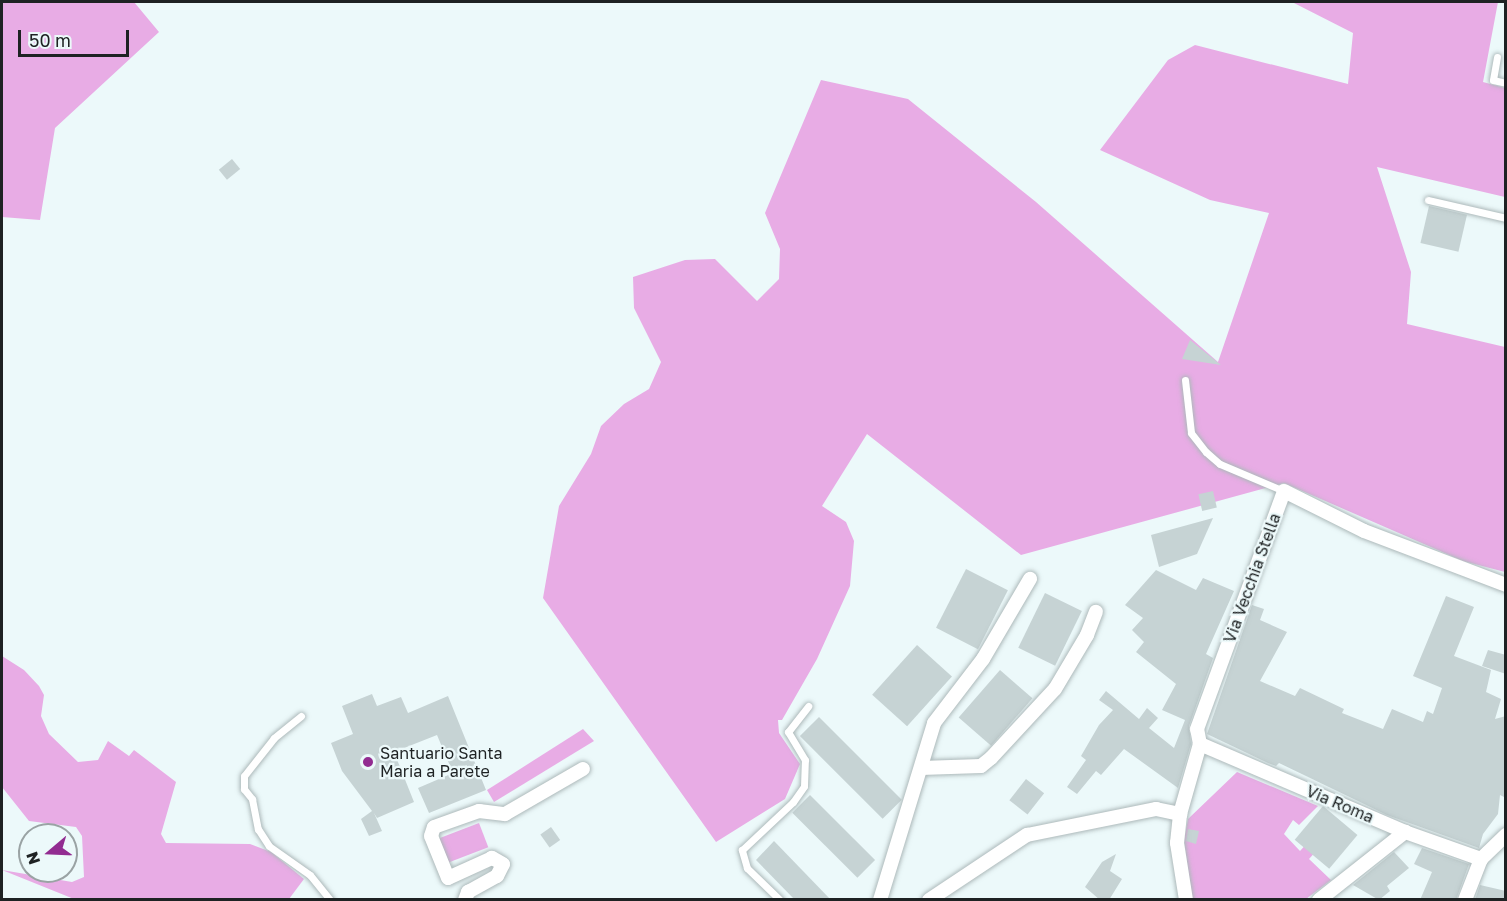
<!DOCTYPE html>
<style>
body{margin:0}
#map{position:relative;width:1507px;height:901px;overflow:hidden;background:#ecf9fa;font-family:"Golos Text",sans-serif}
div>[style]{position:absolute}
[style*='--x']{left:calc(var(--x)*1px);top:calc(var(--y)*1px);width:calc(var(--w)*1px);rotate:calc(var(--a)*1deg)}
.green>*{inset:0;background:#e8ace5;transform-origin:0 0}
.building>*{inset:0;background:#c6d3d4;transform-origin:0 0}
.roads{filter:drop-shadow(0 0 2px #adb9ba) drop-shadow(0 0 2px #adb9ba)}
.service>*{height:7px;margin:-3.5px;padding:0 3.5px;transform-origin:3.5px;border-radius:3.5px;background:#fff}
.minor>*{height:14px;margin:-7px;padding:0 7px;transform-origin:7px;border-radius:7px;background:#fff}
.dots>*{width:16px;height:16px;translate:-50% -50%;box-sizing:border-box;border:3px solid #ecf9fa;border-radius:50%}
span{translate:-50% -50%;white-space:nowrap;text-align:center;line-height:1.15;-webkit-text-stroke:4.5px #ecf9fa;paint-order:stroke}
.street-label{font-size:16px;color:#1e2223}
.poi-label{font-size:16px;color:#1e2223}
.left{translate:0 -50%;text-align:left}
.frame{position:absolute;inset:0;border:3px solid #1e2223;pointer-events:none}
.north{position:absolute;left:18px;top:823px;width:60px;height:60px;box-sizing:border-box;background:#ecf9fa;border:2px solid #9aa3a4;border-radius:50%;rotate:251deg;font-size:16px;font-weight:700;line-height:24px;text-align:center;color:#1e2223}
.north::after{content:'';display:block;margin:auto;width:21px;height:27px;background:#922c91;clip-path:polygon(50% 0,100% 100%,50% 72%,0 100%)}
.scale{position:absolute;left:18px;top:30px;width:111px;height:27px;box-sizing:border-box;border:3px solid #1e2223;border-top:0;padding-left:8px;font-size:18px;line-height:21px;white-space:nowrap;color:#1e2223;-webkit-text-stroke:4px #ecf9fa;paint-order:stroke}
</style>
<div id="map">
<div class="green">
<i style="clip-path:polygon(2px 2px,134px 2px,159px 32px,55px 128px,40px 220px,2px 217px)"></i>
<i style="clip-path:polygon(1292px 2px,1498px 2px,1483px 82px,1505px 88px,1505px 197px,1377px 167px,1411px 272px,1407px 324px,1505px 347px,1505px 572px,1463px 561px,1284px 483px,1021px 555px,867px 434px,822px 506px,846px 522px,854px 541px,850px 586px,817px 659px,782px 720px,778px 720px,779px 733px,800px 764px,785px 799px,716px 842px,543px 598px,559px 506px,591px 454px,601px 426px,624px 404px,649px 389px,661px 362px,634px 308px,633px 277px,685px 260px,715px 259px,757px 301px,779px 279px,780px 249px,765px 213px,821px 80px,908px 99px,1036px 202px,1218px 362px,1269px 213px,1210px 200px,1100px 150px,1168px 60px,1195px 45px,1348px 84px,1353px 33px)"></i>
<i style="clip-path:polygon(2px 656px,24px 670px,39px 686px,44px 695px,41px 716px,49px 734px,78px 762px,98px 760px,108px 741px,129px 756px,134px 750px,176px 782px,161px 834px,166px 843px,250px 844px,271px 852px,304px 879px,289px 899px,74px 899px,2px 870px,72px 882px,84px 877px,82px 836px,76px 827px,29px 821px,2px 787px)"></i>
<i style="clip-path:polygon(583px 729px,594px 741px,494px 802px,487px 790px)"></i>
<i style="clip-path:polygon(1237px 772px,1318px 806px,1299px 825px,1293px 820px,1284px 834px,1300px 851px,1310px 840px,1318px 849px,1309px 859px,1331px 880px,1306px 899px,1192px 899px,1184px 840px,1188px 819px)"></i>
<i style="left:479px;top:823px;width:26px;height:44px;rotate:69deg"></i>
</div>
<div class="building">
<i style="left:232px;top:159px;width:13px;height:17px;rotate:51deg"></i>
<i style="left:1429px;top:206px;width:39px;height:38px;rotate:13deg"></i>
<i style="clip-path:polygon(1190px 340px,1221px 365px,1182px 359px)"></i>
<i style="left:1213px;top:491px;width:17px;height:15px;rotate:77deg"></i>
<i style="clip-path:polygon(1213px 518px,1197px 554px,1159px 567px,1151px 535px)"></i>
<i style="left:966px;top:569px;width:47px;height:66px;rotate:27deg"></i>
<i style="clip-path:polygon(1156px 570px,1196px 590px,1203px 578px,1234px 591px,1206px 654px,1213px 658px,1189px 726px,1191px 744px,1178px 788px,1124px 749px,1101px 775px,1096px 771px,1077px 794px,1067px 787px,1086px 760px,1081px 756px,1099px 725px,1113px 710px,1099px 700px,1106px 691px,1139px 719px,1147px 708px,1158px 718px,1149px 728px,1174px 748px,1185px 720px,1162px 710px,1176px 684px,1136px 652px,1144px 642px,1132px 630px,1143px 618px,1125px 605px)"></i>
<i style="left:1045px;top:593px;width:41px;height:61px;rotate:26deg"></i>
<i style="clip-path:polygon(1446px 596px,1474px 607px,1454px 656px,1491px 670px,1486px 692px,1501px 699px,1495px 719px,1506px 716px,1506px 798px,1500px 795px,1498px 814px,1483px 834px,1479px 848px,1387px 815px,1279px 763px,1276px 766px,1268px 763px,1207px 734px,1252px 605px,1264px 609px,1260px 620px,1287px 632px,1260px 681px,1295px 696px,1300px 688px,1344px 709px,1342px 713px,1383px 729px,1392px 709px,1423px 722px,1427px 711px,1433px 714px,1442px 688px,1413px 676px)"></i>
<i style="left:917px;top:645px;width:47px;height:67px;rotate:42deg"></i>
<i style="clip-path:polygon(1488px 650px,1506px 655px,1506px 674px,1482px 666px)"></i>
<i style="left:1000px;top:670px;width:43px;height:63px;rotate:41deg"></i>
<i style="clip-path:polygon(372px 694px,377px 706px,401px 697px,408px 713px,448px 696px,486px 790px,429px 813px,418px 788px,453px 773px,437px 735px,394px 752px,414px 802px,377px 818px,374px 813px,382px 831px,369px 836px,361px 819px,372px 811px,342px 771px,331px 743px,353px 734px,342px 706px)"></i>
<i style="left:819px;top:717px;width:117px;height:27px;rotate:45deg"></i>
<i style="left:1026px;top:779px;width:23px;height:27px;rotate:38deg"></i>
<i style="left:810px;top:795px;width:92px;height:25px;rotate:45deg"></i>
<i style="left:1323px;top:806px;width:45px;height:44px;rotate:40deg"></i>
<i style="left:551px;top:827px;width:16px;height:13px;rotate:55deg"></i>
<i style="clip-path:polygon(1188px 829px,1199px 831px,1196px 844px,1186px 841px)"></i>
<i style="clip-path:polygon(774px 841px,831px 900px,795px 900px,756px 860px)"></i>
<i style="clip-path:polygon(1422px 848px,1469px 864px,1456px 900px,1420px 900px,1432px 872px,1414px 864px)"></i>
<i style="clip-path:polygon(1394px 852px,1409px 868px,1387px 886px,1390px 891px,1379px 900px,1353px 885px)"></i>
<i style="clip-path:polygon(1116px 854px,1110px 871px,1122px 879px,1109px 900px,1100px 900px,1085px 887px,1102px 862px)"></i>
<i style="clip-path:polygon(1480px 885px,1506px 891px,1506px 900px,1475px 900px)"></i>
</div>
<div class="roads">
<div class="service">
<i style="--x:1497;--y:57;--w:23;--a:100"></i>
<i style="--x:1493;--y:80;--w:13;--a:13"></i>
<i style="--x:1428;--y:200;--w:80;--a:13"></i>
<i style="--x:1185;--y:380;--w:53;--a:83.5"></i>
<i style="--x:1191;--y:433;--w:24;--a:52"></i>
<i style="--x:1206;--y:452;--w:18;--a:41"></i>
<i style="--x:1220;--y:464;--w:69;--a:22.9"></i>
<i style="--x:301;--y:716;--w:35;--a:141"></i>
<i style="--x:274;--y:738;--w:48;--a:128.3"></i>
<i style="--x:244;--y:776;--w:13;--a:90"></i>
<i style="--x:244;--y:789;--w:13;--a:51"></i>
<i style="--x:252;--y:799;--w:31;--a:79"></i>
<i style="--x:258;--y:829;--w:20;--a:57"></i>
<i style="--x:269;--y:846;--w:50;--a:35.3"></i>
<i style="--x:310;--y:875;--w:32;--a:51"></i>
<i style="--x:780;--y:900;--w:46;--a:-135.9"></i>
<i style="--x:747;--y:868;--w:19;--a:-106"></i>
<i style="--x:742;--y:850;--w:70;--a:-43.3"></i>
<i style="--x:793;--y:802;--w:19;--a:-55"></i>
<i style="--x:804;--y:786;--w:26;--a:-88"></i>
<i style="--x:805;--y:760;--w:33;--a:-121"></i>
<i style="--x:788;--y:732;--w:33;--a:-52"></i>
</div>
<div class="minor">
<i style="--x:1200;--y:744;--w:223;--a:23.2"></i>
<i style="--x:1405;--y:832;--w:81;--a:19.6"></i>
<i style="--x:921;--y:768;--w:60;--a:-1.9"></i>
<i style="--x:981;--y:766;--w:13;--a:-39"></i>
<i style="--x:991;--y:758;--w:94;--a:-47.2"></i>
<i style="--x:1055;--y:689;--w:63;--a:-59.3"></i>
<i style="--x:1087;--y:635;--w:25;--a:-69"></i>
<i style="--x:465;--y:900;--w:9;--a:-69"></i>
<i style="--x:468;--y:892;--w:33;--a:-29"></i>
<i style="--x:497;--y:876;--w:13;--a:-63"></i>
<i style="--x:503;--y:864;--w:13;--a:-151"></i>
<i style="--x:492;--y:858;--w:48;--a:155.6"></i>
<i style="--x:448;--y:878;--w:45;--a:-112"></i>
<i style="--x:431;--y:836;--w:9;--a:-72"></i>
<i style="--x:434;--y:827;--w:48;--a:-19.6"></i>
<i style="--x:479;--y:811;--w:26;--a:7"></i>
<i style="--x:505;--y:814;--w:90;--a:-30"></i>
<i style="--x:880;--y:900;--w:185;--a:-73"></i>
<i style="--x:934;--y:723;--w:81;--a:-52.6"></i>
<i style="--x:983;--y:659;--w:93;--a:-59.6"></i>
<i style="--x:929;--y:900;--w:118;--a:-33.6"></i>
<i style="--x:1027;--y:835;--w:132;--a:-11.4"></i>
<i style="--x:1156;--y:809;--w:25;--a:12"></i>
<i style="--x:1186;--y:900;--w:58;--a:-99"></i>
<i style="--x:1177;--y:843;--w:29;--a:-84"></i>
<i style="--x:1180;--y:814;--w:73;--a:-74.1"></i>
<i style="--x:1200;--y:744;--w:15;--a:-101"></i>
<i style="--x:1197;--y:729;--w:253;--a:-69.9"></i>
<i style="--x:1284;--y:491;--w:89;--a:26.6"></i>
<i style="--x:1364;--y:531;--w:152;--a:20.8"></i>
<i style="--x:1319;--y:900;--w:110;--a:-38.3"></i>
<i style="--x:1465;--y:900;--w:44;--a:-68.7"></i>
<i style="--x:1481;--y:859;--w:35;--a:-44"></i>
</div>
</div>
<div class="dots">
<i style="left:368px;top:762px;background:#922c91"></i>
</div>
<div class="street-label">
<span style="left:1252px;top:578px;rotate:-70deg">Via Vecchia Stella</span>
<span style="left:1340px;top:804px;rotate:23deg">Via Roma</span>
</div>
<div class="poi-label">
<span class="left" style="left:380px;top:762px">Santuario Santa<br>Maria a Parete</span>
</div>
<div class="frame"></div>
<div class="north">N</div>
<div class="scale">50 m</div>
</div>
